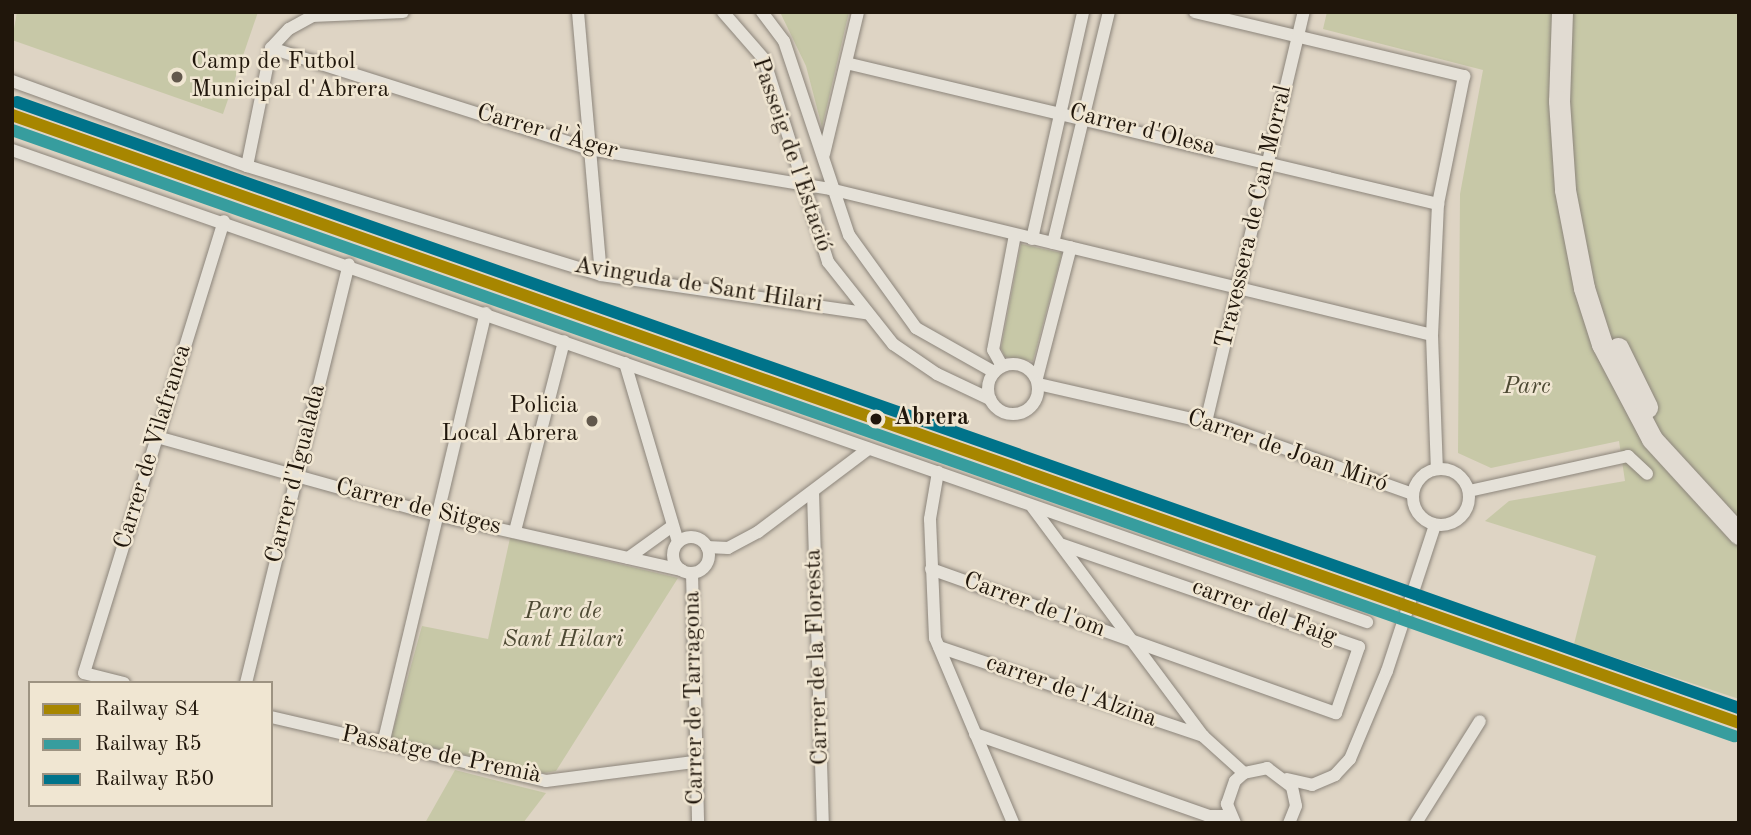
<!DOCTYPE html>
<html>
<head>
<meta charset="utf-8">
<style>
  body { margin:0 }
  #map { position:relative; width:1751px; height:835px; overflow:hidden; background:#ded4c4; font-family:"Old Standard TT",serif }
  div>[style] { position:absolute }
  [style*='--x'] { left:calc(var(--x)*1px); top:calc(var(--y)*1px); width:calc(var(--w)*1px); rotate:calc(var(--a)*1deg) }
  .green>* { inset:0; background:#c7c8a7 }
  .roads { filter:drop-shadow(0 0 2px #8c857b) drop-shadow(0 0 2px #8c857b) }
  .minor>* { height:12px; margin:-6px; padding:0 6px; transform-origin:6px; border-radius:6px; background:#e5e1d8 }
  .minor>.ring { margin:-6px; padding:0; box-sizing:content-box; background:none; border:12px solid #e5e1d8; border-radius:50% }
  .trunk>* { height:21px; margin:-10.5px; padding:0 10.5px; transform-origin:10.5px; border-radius:10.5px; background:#e1dbd2 }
  .rail-1>* { height:12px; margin:-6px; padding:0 6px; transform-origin:6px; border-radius:6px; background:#a78600 }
  .rail-2>* { height:12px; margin:-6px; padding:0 6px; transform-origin:6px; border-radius:6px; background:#379d9e }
  .rail-3>* { height:12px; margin:-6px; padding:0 6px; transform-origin:6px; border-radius:6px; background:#00738a }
  .dots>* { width:19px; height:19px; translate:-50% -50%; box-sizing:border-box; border:4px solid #f0e6d2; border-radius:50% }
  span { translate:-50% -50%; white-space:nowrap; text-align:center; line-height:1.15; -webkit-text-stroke:5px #f0e6d2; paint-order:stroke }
  .poi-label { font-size:24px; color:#20160b }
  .left { translate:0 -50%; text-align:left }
  .right { translate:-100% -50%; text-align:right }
  .street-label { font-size:24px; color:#20160b }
  .park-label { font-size:24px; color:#4d4933; font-style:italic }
  .stop-label { font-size:24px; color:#20160b; font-weight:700 }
  .frame { position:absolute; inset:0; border:14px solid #20160b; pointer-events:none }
  .legend { position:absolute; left:28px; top:681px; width:245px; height:126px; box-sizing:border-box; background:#f0e6d2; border:2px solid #9d9382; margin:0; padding:9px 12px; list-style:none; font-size:21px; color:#20160b }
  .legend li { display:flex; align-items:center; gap:14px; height:35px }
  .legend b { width:35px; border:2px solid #9d9382 }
</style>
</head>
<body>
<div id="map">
  <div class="green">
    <i style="clip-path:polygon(17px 12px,258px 12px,223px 114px,12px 40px)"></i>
    <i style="clip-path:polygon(780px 12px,849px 12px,822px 127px,806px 66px)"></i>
    <i style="clip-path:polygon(1327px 12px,1739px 12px,1739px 699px,1574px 644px,1596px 556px,1485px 521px,1509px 501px,1625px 481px,1619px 441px,1491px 468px,1458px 453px,1460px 194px,1483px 70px,1323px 29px)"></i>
    <i style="clip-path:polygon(1021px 244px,1062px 253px,1033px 361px,1005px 357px,1001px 348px)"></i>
    <i style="clip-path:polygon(510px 538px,678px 578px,556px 771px,544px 773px,391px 738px,422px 626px,488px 639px)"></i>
    <i style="clip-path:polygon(455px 770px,546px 793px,523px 823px,425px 823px)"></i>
  </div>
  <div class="roads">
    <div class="minor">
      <i style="--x:578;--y:12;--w:264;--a:85"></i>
      <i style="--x:723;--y:12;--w:62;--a:48.9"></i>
      <i style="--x:764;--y:59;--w:213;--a:72.5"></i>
      <i style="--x:828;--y:262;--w:105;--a:51.6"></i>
      <i style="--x:893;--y:344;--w:53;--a:34.3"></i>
      <i style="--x:937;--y:374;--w:59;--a:25.3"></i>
      <i style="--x:762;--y:12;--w:36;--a:53"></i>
      <i style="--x:784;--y:41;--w:205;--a:71.5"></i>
      <i style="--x:849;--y:235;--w:115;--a:54.2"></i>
      <i style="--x:916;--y:328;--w:90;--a:29.4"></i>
      <i style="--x:1195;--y:12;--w:277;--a:13.4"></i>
      <i style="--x:1464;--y:76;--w:131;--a:101.5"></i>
      <i style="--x:1438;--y:204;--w:131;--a:92.6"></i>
      <i style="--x:1432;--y:335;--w:134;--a:87.9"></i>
      <i style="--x:271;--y:48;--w:334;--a:17.6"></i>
      <i style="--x:589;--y:149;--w:244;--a:9.4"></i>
      <i style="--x:830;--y:189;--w:619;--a:13.63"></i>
      <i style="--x:846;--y:63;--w:609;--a:13.4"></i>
      <i style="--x:12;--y:81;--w:250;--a:19.9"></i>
      <i style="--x:247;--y:166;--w:370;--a:17.1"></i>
      <i style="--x:601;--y:275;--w:268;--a:8.2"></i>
      <i style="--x:12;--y:150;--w:1435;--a:19.21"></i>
      <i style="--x:824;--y:154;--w:146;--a:-76.5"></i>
      <i style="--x:247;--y:166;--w:120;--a:-78.5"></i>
      <i style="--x:271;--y:48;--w:26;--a:-47"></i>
      <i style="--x:289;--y:29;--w:26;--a:-29"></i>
      <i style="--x:312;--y:16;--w:91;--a:-2.5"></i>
      <i style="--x:1032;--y:239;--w:233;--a:-77.3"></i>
      <i style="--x:1053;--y:243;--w:238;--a:-76.4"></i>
      <i style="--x:625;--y:363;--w:187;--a:73.5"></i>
      <i class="ring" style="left:988px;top:364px;width:38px;height:38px"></i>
      <i style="--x:1002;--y:366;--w:18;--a:-119"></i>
      <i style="--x:993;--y:350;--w:117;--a:-79.2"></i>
      <i style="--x:1037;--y:378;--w:135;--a:-75.5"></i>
      <i style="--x:1038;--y:384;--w:186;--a:12.8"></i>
      <i style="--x:1219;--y:425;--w:206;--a:19.6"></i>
      <i style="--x:1206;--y:422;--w:422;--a:-76.6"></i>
      <i style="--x:157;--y:437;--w:291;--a:15.6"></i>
      <i style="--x:437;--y:515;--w:251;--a:12.7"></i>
      <i class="ring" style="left:1413px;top:469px;width:44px;height:44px"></i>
      <i style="--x:938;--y:472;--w:48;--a:99.7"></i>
      <i style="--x:930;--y:519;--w:119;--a:87.6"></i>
      <i style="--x:935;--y:638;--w:201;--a:67.1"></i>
      <i style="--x:1469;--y:491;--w:163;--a:-12.4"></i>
      <i style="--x:1628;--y:456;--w:26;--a:43"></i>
      <i style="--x:813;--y:492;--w:331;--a:88.3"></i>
      <i style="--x:1033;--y:508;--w:284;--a:53.3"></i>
      <i style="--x:1203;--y:736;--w:55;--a:42.1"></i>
      <i style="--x:515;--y:531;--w:196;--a:-75.5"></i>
      <i class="ring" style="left:673px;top:537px;width:24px;height:24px"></i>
      <i style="--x:707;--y:547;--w:21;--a:3"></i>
      <i style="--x:728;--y:548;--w:34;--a:-28"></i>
      <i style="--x:758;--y:532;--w:138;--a:-37"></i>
      <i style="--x:628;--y:558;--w:53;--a:-35.8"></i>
      <i style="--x:931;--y:569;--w:430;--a:19.6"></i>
      <i style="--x:1336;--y:713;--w:70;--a:-70.8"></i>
      <i style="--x:1359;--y:647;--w:314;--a:-161"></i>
      <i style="--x:692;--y:573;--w:250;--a:88.6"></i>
      <i style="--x:939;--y:647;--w:279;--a:18.6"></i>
      <i style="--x:124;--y:683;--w:41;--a:-166"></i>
      <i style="--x:84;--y:673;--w:473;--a:-72.8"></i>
      <i style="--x:246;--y:683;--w:431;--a:-76.2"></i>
      <i style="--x:271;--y:717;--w:282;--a:13.1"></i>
      <i style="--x:546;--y:781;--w:149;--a:-7.3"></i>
      <i style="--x:975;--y:734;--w:248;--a:19.3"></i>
      <i style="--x:1209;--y:816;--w:21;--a:0"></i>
      <i style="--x:383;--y:744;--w:443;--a:-76.6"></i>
      <i style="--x:1287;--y:779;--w:26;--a:13"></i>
      <i style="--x:1312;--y:785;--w:25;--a:-23"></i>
      <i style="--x:1335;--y:775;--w:22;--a:-47"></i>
      <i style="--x:1350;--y:759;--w:95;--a:-67.2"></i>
      <i style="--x:1387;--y:671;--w:154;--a:-71.8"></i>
      <i style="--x:1235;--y:823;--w:21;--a:-113"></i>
      <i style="--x:1227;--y:804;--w:24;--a:-71"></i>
      <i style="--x:1235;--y:781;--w:12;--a:-42"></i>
      <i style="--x:1244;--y:773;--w:24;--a:-12"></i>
      <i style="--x:1267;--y:768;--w:31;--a:37"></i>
      <i style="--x:1292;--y:787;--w:19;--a:78"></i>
      <i style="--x:1296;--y:806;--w:18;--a:112"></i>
      <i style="--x:1416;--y:823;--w:120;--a:-57.9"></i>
    </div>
    <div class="trunk">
      <i style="--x:1562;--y:12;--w:89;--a:91.9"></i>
      <i style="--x:1559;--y:101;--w:89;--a:86.1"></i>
      <i style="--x:1565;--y:190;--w:100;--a:79"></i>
      <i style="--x:1584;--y:288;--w:59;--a:72.2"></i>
      <i style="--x:1602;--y:344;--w:107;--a:62.2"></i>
      <i style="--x:1652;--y:439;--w:129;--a:47.5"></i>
      <i style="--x:1618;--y:348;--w:66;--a:63.8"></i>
    </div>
  </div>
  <div class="rail-1">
    <i style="--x:12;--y:115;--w:1831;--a:19.39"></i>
  </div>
  <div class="rail-2">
    <i style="--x:12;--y:130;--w:1826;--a:19.39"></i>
  </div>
  <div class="rail-3">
    <i style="--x:17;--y:102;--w:1826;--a:19.39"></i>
  </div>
  <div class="dots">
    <i style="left:177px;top:77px;background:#62584c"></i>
    <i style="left:876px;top:419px;background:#20160b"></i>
    <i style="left:592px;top:421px;background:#62584c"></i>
  </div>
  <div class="poi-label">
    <span class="left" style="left:191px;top:77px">Camp de Futbol<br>Municipal d'Abrera</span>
    <span class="right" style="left:578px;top:421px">Policia<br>Local Abrera</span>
  </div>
  <div class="street-label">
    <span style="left:1142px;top:131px;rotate:14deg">Carrer d'Olesa</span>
    <span style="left:547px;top:133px;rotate:16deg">Carrer d'Àger</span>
    <span style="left:791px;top:155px;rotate:71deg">Passeig de l'Estació</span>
    <span style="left:1255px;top:217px;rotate:-77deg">Travessera de Can Morral</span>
    <span style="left:698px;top:286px;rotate:9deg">Avinguda de Sant Hilari</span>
    <span style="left:154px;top:447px;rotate:-73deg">Carrer de Vilafranca</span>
    <span style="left:1287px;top:452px;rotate:19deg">Carrer de Joan Miró</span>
    <span style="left:297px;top:474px;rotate:-76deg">Carrer d'Igualada</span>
    <span style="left:418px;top:508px;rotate:14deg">Carrer de Sitges</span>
    <span style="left:1034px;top:606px;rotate:20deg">Carrer de l'om</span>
    <span style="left:1264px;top:613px;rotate:20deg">carrer del Faig</span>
    <span style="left:818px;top:657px;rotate:-92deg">Carrer de la Floresta</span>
    <span style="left:1071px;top:692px;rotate:19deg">carrer de l'Alzina</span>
    <span style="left:695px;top:698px;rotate:-91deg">Carrer de Tarragona</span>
    <span style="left:441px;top:756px;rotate:12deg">Passatge de Premià</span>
  </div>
  <div class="park-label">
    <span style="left:1527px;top:388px">Parc</span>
    <span style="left:563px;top:627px">Parc de<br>Sant Hilari</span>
  </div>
  <div class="stop-label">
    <span class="left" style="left:894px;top:419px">Abrera</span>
  </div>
  <div class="frame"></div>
  <ul class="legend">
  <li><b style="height:9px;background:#a78600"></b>Railway S4</li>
  <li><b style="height:9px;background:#379d9e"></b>Railway R5</li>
  <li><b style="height:9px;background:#00738a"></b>Railway R50</li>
  </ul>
</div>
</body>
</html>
